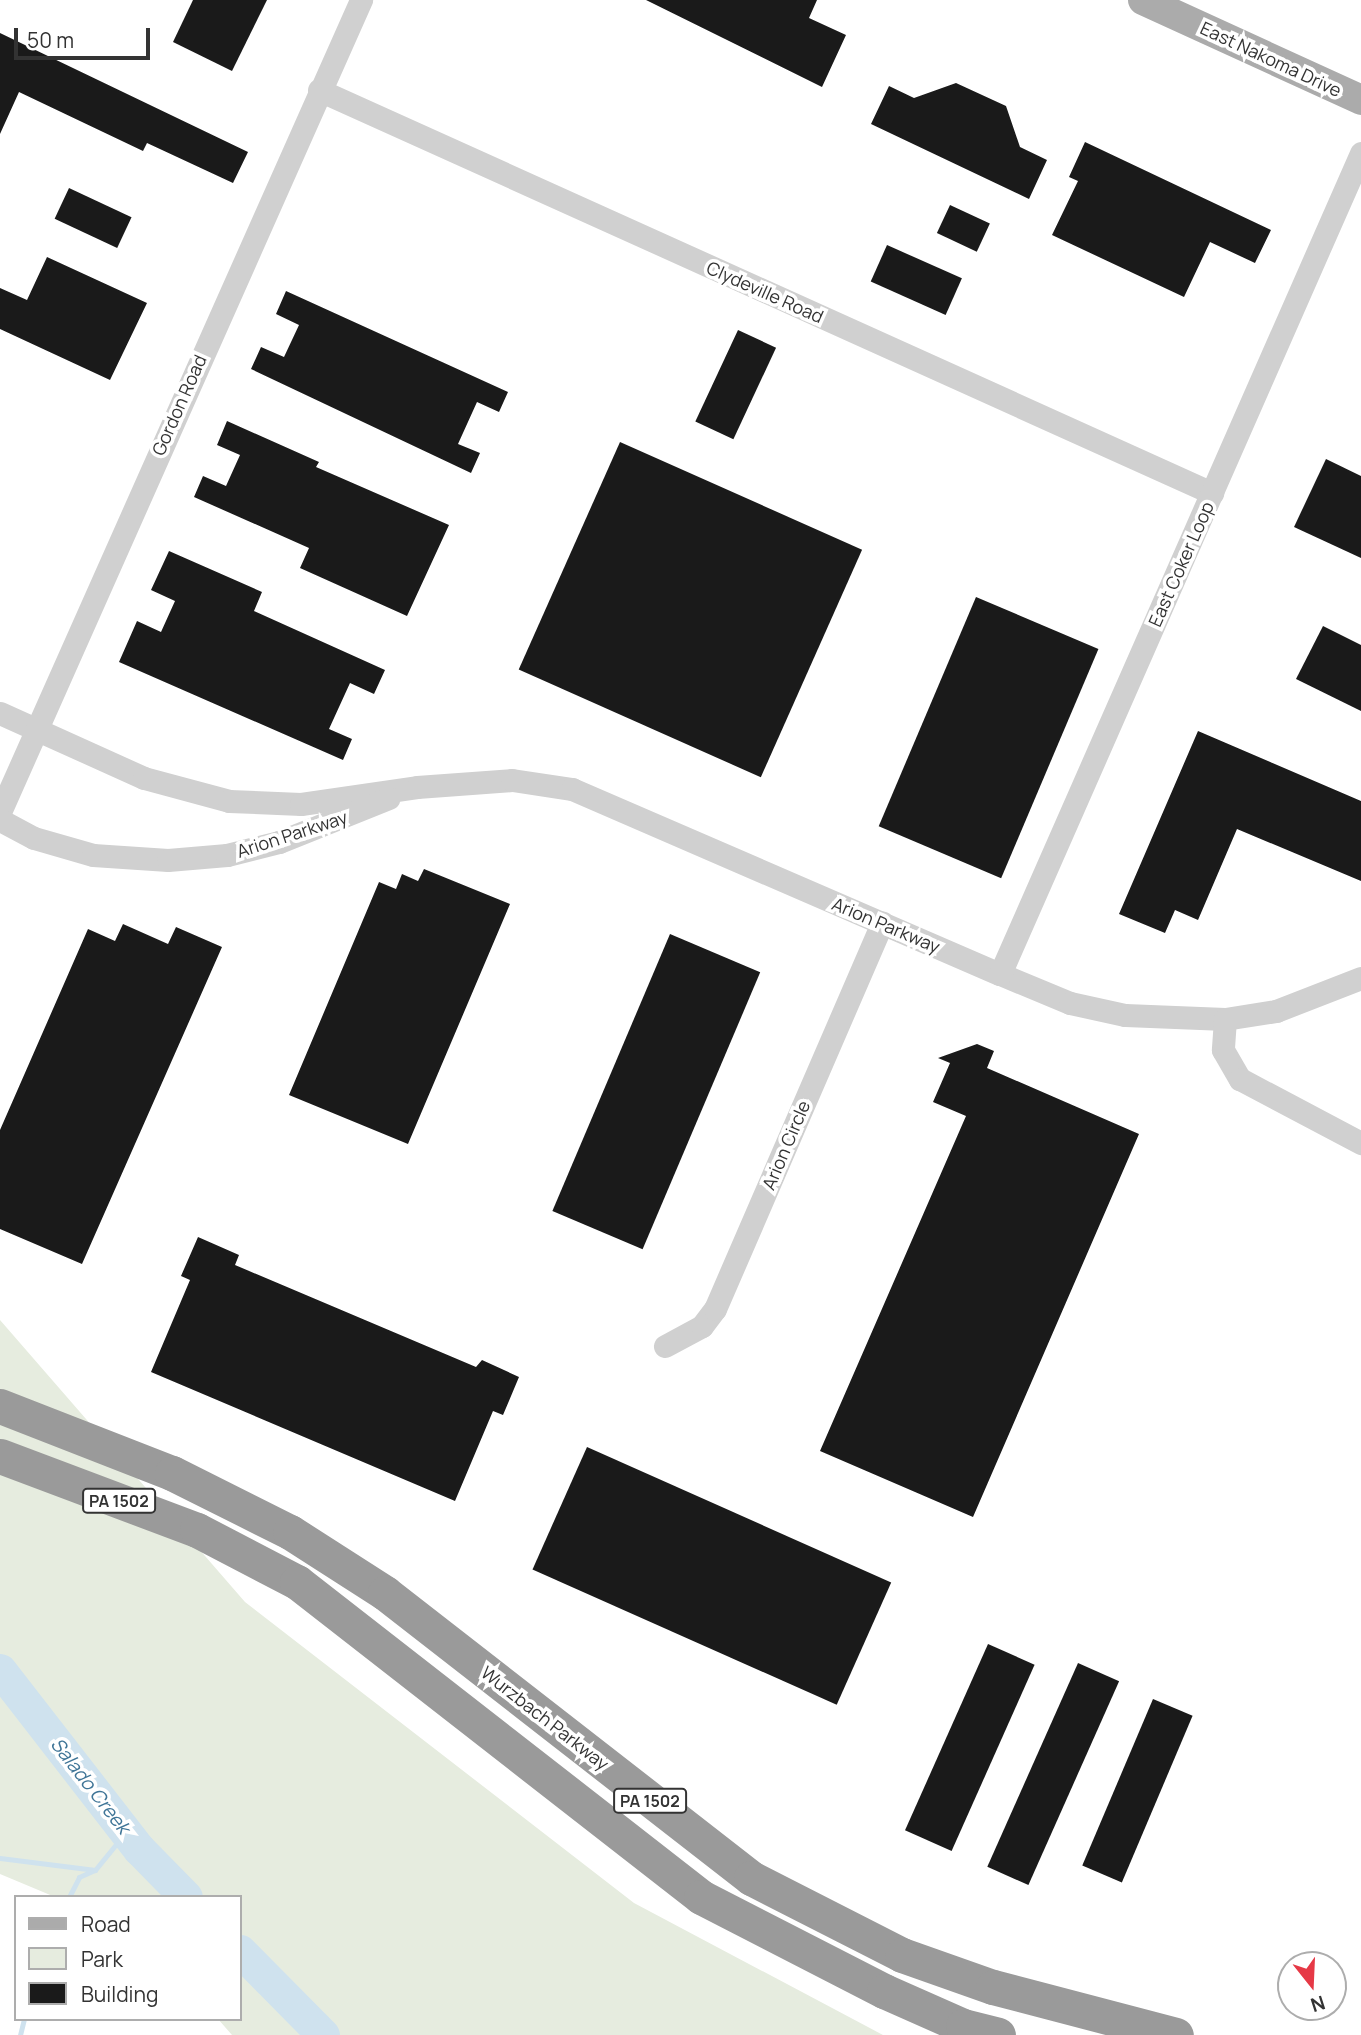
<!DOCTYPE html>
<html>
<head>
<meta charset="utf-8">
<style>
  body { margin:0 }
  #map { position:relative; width:1361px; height:2035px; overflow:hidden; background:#fff; font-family:Manrope,sans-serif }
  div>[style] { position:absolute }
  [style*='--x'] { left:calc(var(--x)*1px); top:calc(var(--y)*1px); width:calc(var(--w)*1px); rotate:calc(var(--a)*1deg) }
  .green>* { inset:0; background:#e6ecdf }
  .stream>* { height:5px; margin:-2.5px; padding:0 2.5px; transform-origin:2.5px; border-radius:2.5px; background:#cfe2ee }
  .river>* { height:33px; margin:-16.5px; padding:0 16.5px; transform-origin:16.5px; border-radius:16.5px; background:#cfe2ee }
  .building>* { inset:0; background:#1a1a1a; transform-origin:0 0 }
  .minor>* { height:23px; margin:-11.5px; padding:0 11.5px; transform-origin:11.5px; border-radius:11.5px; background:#d0d0d0 }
  .major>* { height:30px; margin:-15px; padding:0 15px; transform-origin:15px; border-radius:15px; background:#ababab }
  .highway>* { height:35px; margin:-17.5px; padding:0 17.5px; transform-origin:17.5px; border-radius:17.5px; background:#9a9a9a }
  span { translate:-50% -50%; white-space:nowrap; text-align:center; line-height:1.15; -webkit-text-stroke:7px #fff; paint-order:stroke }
  .shield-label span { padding:2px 5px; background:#fff; border:2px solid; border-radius:5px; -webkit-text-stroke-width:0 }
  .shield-label { font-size:16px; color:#333; font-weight:700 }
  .street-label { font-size:18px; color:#333 }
  .water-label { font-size:19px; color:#3f7597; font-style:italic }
  .legend { position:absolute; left:14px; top:1895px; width:228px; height:126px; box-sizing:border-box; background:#fff; border:2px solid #adadad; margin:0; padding:9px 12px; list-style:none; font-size:21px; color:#333 }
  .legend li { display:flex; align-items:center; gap:14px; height:35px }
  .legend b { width:35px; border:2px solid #adadad }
  .north { position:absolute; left:1277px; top:1951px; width:70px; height:70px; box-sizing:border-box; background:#fff; border:2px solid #adadad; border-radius:50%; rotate:162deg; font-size:19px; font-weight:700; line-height:28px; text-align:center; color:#333 }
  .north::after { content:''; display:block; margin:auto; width:24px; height:32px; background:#e63946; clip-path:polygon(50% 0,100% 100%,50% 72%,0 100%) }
  .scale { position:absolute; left:14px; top:28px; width:136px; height:32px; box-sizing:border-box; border:4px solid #333; border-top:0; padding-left:9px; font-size:21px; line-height:24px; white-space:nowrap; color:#333; -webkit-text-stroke:5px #fff; paint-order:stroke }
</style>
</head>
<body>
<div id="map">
  <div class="green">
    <i style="clip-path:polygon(0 1320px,245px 1602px,634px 1903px,883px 2035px,232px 2035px,218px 2019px,240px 2019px,240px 1897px,55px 1897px,0 1874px)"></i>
  </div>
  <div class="stream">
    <i style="--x:0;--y:1858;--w:96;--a:7.2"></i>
    <i style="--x:69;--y:1897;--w:22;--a:-63"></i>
    <i style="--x:79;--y:1877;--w:17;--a:-24"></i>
    <i style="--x:95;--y:1870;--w:49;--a:-50.8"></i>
    <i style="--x:20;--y:2035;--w:16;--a:-76"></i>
  </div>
  <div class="river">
    <i style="--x:0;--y:1670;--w:227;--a:52.2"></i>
    <i style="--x:139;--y:1849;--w:67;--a:45.6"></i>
    <i style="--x:240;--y:1951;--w:118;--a:45.3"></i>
  </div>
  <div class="building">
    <i style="clip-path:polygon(193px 0,267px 0,232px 71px,173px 42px)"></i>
    <i style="clip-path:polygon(646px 0,817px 0,809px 18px,846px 35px,822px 87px)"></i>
    <i style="clip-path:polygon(0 33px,248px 152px,233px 183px,147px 143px,143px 151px,19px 92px,0 134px)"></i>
    <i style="clip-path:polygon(956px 83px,1006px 106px,1020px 147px,1047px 160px,1029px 199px,871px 124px,889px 86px,914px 98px)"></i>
    <i style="clip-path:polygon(1085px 142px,1271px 230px,1255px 263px,1210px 242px,1184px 297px,1052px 235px,1078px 181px,1069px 177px)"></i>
    <i style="left:69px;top:188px;width:69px;height:34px;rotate:25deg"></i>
    <i style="left:950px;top:205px;width:44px;height:31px;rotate:25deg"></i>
    <i style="left:887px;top:245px;width:82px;height:40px;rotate:24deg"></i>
    <i style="clip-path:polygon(47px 257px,147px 303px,110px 380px,0 329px,0 288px,27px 300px)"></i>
    <i style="clip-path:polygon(286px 291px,508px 392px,499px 412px,477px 402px,458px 444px,480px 453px,471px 473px,251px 369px,261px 347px,284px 357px,299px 325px,276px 314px)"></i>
    <i style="left:738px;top:330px;width:42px;height:101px;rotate:25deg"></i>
    <i style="clip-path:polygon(227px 421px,319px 462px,316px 467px,449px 525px,407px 616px,300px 568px,309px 548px,194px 497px,203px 476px,226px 486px,240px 455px,217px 445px)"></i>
    <i style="left:620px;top:442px;width:265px;height:249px;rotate:24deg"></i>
    <i style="clip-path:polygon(1326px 459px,1361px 476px,1361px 558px,1294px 527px)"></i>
    <i style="clip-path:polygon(169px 551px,262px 592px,254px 611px,385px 670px,374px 694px,350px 683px,329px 729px,352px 739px,343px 760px,119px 662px,137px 621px,161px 632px,175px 601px,151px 590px)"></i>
    <i style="left:976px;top:597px;width:133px;height:249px;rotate:23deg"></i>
    <i style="clip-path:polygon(1323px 626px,1361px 645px,1361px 711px,1296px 679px)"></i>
    <i style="clip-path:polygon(1198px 731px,1361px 801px,1361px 881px,1237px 829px,1198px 920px,1175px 910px,1165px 933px,1119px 914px)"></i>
    <i style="clip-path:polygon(424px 869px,510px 904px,408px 1144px,289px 1095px,379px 882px,396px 889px,402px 874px,418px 881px)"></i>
    <i style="clip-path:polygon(123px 924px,168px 944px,176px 927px,222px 947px,82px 1264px,0 1229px,0 1130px,88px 929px,115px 941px)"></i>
    <i style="left:670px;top:934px;width:98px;height:301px;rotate:23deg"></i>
    <i style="clip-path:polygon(977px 1044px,994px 1051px,987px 1068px,1139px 1134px,973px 1517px,820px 1451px,966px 1116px,933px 1102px,950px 1063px,938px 1058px)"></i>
    <i style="clip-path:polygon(198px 1237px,239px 1255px,235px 1265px,476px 1367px,482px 1360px,519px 1377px,503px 1415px,493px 1411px,455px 1501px,151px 1372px,190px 1280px,181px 1276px)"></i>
    <i style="left:587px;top:1447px;width:333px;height:134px;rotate:24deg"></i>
    <i style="left:988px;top:1644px;width:51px;height:204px;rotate:24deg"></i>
    <i style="left:1078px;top:1663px;width:45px;height:223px;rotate:24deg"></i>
    <i style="left:1153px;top:1699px;width:43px;height:181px;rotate:23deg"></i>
  </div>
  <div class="minor">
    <i style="--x:319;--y:90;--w:980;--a:24.29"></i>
    <i style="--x:0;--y:713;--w:158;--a:24.3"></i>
    <i style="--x:144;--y:778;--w:88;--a:15.1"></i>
    <i style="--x:229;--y:801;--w:72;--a:2.4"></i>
    <i style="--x:301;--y:804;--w:117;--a:-8.3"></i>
    <i style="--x:417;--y:787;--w:95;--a:-4.2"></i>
    <i style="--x:512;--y:780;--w:61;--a:8.5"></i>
    <i style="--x:572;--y:789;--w:466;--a:23.4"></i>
    <i style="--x:1000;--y:974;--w:76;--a:22.5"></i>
    <i style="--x:1070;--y:1003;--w:56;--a:12.3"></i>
    <i style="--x:1125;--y:1015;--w:100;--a:2.3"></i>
    <i style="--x:1225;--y:1019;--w:52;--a:-8.9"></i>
    <i style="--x:1276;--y:1011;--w:91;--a:-21.2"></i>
    <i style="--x:0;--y:812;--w:889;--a:-66.03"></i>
    <i style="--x:0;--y:820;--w:38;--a:28"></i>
    <i style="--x:34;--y:838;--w:61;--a:16.1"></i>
    <i style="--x:93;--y:855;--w:75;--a:3.8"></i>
    <i style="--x:168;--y:860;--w:59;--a:-4.8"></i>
    <i style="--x:227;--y:855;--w:54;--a:-14"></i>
    <i style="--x:279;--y:842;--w:118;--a:-21.8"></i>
    <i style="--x:1000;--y:974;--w:897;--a:-66.26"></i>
    <i style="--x:1225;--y:1019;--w:31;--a:94"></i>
    <i style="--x:1223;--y:1050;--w:34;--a:60"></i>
    <i style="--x:1240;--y:1079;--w:137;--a:27.9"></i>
    <i style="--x:665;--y:1346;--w:42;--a:-28.4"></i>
    <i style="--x:702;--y:1326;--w:21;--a:-53"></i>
    <i style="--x:715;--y:1309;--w:421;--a:-66.6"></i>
  </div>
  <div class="major">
    <i style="--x:1143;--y:0;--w:240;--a:24.6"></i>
  </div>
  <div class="highway">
    <i style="--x:0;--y:1406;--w:185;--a:21.3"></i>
    <i style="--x:172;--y:1473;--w:132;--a:26.6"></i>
    <i style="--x:290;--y:1532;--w:113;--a:32.7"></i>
    <i style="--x:385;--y:1593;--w:464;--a:37.9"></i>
    <i style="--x:751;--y:1878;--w:169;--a:27"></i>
    <i style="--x:902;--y:1955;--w:96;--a:19.4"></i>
    <i style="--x:993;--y:1987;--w:189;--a:14.7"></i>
    <i style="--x:0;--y:1456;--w:210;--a:20.6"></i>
    <i style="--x:197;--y:1530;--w:113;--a:27.5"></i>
    <i style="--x:297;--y:1582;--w:512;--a:37.94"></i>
    <i style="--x:701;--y:1897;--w:206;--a:27.2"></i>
    <i style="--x:884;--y:1991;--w:86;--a:23.9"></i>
    <i style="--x:963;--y:2026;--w:36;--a:14"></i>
  </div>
  <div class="shield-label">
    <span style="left:119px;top:1501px">PA 1502</span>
    <span style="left:650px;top:1801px">PA 1502</span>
  </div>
  <div class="street-label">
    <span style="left:1271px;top:59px;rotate:25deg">East Nakoma Drive</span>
    <span style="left:765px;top:292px;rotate:24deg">Clydeville Road</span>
    <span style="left:179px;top:405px;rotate:-66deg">Gordon Road</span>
    <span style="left:1181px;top:564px;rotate:-66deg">East Coker Loop</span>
    <span style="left:292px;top:834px;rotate:-18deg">Arion Parkway</span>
    <span style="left:886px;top:925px;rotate:23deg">Arion Parkway</span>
    <span style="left:786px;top:1145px;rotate:-67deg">Arion Circle</span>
    <span style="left:545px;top:1718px;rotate:38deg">Wurzbach Parkway</span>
  </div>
  <div class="water-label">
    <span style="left:90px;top:1786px;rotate:52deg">Salado Creek</span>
  </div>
  <ul class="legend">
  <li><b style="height:9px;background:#ababab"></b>Road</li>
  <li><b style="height:19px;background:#e6ecdf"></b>Park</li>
  <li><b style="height:19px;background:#1a1a1a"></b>Building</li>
  </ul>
  <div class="north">N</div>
  <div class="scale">50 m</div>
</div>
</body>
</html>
